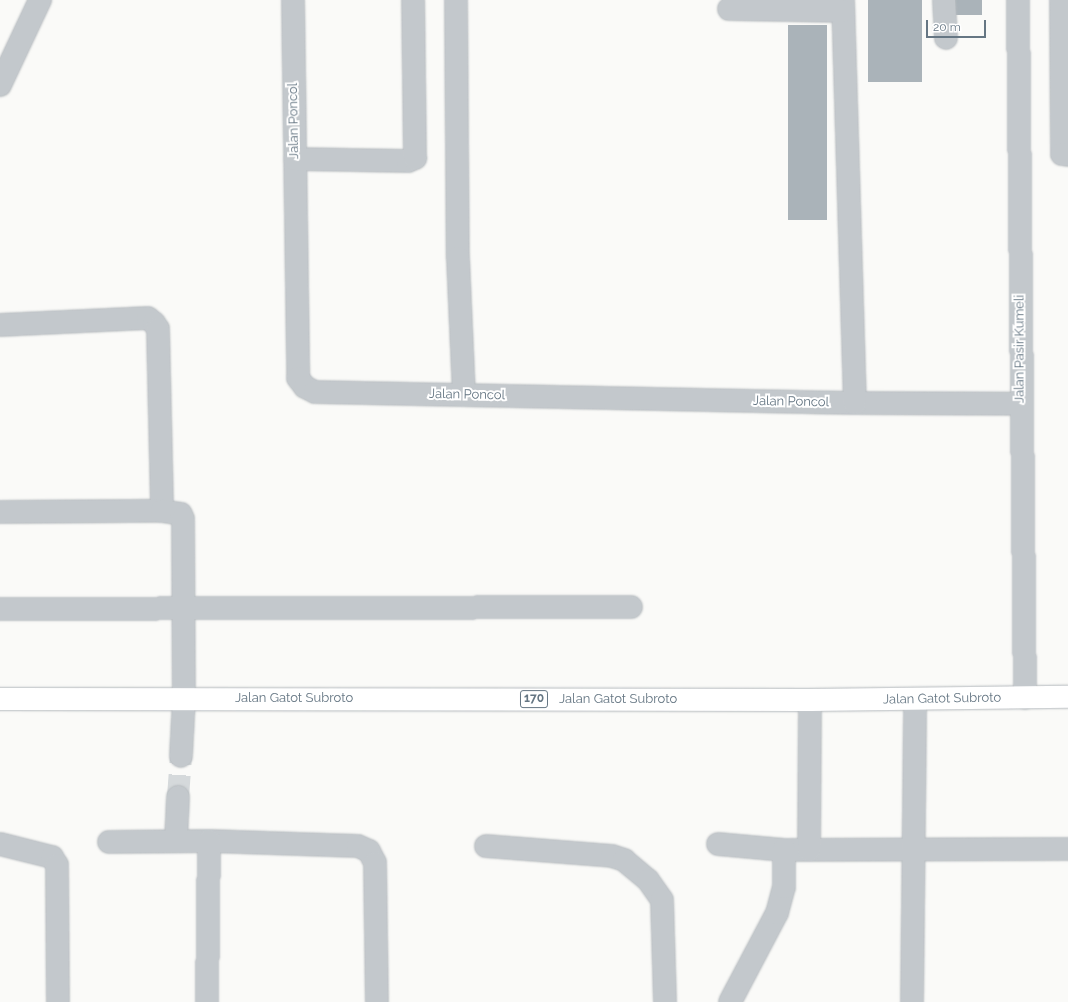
<!DOCTYPE html>
<html>
<head>
<meta charset="utf-8">
<style>
  body { margin:0 }
  #map { position:relative; width:1068px; height:1002px; overflow:hidden; background:#fafaf8; font-family:Raleway,sans-serif }
  div>[style] { position:absolute }
  [style*='--x'] { left:calc(var(--x)*1px); top:calc(var(--y)*1px); width:calc(var(--w)*1px); rotate:calc(var(--a)*1deg) }
  .building>* { inset:0; background:#aab3b9; transform-origin:0 0 }
  .minor-tunnel>* { height:22px; margin-top:-11px; transform-origin:0; background:repeating-linear-gradient(90deg,#d5d9db 0 22px,transparent 0 33px) }
  .roads { filter:drop-shadow(0 0 1px #b5babe) drop-shadow(0 0 1px #b5babe) }
  .minor>* { height:22px; margin:-11px; padding:0 11px; transform-origin:11px; border-radius:11px; background:#c3c8cc }
  .major>* { height:22px; margin:-11px; padding:0 11px; transform-origin:11px; border-radius:11px; background:#fff }
  span { translate:-50% -50%; white-space:nowrap; text-align:center; line-height:1.15; -webkit-text-stroke:4px #fff; paint-order:stroke }
  .shield-label span { padding:1px 3px; background:#fff; border:1px solid; border-radius:3px; -webkit-text-stroke-width:0 }
  .shield-label { font-size:12px; color:#657683; font-weight:700 }
  .street-label { font-size:13px; color:#657683 }
  .scale { position:absolute; left:926px; top:20px; width:60px; height:18px; box-sizing:border-box; border:2px solid #657683; border-top:0; padding-left:5px; font-size:12px; line-height:14px; white-space:nowrap; color:#657683; -webkit-text-stroke:3px #fff; paint-order:stroke }
</style>
</head>
<body>
<div id="map">
  <div class="building">
    <i style="left:868px;top:0;width:54px;height:82px"></i>
    <i style="left:948px;top:0;width:34px;height:15px"></i>
    <i style="left:788px;top:25px;width:39px;height:195px"></i>
  </div>
  <div class="minor-tunnel">
    <i style="--x:178;--y:797;--w:41;--a:-85.8"></i>
  </div>
  <div class="roads">
    <div class="minor">
      <i style="--x:293;--y:0;--w:378;--a:89.2"></i>
      <i style="--x:298;--y:378;--w:11;--a:52"></i>
      <i style="--x:305;--y:387;--w:11;--a:27"></i>
      <i style="--x:315;--y:392;--w:540;--a:1.17"></i>
      <i style="--x:855;--y:403;--w:166;--a:0.3"></i>
      <i style="--x:456;--y:0;--w:258;--a:89.6"></i>
      <i style="--x:458;--y:258;--w:137;--a:87.5"></i>
      <i style="--x:843;--y:0;--w:403;--a:88.3"></i>
      <i style="--x:944;--y:0;--w:38;--a:87"></i>
      <i style="--x:1018;--y:0;--w:698;--a:89.43"></i>
      <i style="--x:1061;--y:0;--w:154;--a:89.6"></i>
      <i style="--x:1062;--y:154;--w:6;--a:9"></i>
      <i style="--x:729;--y:9;--w:114;--a:1"></i>
      <i style="--x:0;--y:85;--w:94;--a:-64.8"></i>
      <i style="--x:295;--y:159;--w:113;--a:1"></i>
      <i style="--x:408;--y:161;--w:8;--a:-23"></i>
      <i style="--x:415;--y:158;--w:158;--a:-90.7"></i>
      <i style="--x:0;--y:325;--w:148;--a:-2.7"></i>
      <i style="--x:148;--y:318;--w:8;--a:40"></i>
      <i style="--x:154;--y:323;--w:7;--a:56"></i>
      <i style="--x:158;--y:329;--w:182;--a:88.7"></i>
      <i style="--x:0;--y:512;--w:162;--a:-0.4"></i>
      <i style="--x:162;--y:511;--w:19;--a:9"></i>
      <i style="--x:181;--y:514;--w:5;--a:68"></i>
      <i style="--x:183;--y:519;--w:179;--a:89.7"></i>
      <i style="--x:184;--y:698;--w:58;--a:93"></i>
      <i style="--x:0;--y:609;--w:631;--a:-0.18"></i>
      <i style="--x:176;--y:840;--w:43;--a:-87.3"></i>
      <i style="--x:109;--y:842;--w:100;--a:-0.6"></i>
      <i style="--x:209;--y:841;--w:149;--a:1.9"></i>
      <i style="--x:358;--y:846;--w:12;--a:24"></i>
      <i style="--x:369;--y:851;--w:13;--a:63"></i>
      <i style="--x:375;--y:863;--w:139;--a:89.2"></i>
      <i style="--x:0;--y:844;--w:54;--a:14"></i>
      <i style="--x:52;--y:857;--w:9;--a:58"></i>
      <i style="--x:57;--y:865;--w:137;--a:89.6"></i>
      <i style="--x:718;--y:844;--w:66;--a:5.2"></i>
      <i style="--x:784;--y:850;--w:284;--a:-0.2"></i>
      <i style="--x:486;--y:846;--w:126;--a:4.5"></i>
      <i style="--x:612;--y:856;--w:13;--a:18"></i>
      <i style="--x:624;--y:860;--w:31;--a:40"></i>
      <i style="--x:648;--y:880;--w:24;--a:55"></i>
      <i style="--x:662;--y:900;--w:102;--a:88.3"></i>
      <i style="--x:809;--y:850;--w:150;--a:-89.6"></i>
      <i style="--x:207;--y:1002;--w:161;--a:-89.3"></i>
      <i style="--x:730;--y:1002;--w:101;--a:-62.2"></i>
      <i style="--x:777;--y:913;--w:27;--a:-75"></i>
      <i style="--x:784;--y:887;--w:37;--a:-90"></i>
      <i style="--x:912;--y:1002;--w:303;--a:-89.4"></i>
    </div>
    <div class="major">
      <i style="--x:0;--y:699;--w:810;--a:0.07"></i>
      <i style="--x:810;--y:700;--w:258;--a:-0.7"></i>
    </div>
  </div>
  <div class="shield-label">
    <span style="left:534px;top:699px">170</span>
  </div>
  <div class="street-label">
    <span style="left:294px;top:121px;rotate:-91deg">Jalan Poncol</span>
    <span style="left:1020px;top:349px;rotate:-90deg">Jalan Pasir Kumeli</span>
    <span style="left:467px;top:395px;rotate:1deg">Jalan Poncol</span>
    <span style="left:791px;top:402px;rotate:1deg">Jalan Poncol</span>
    <span style="left:294px;top:698px">Jalan Gatot Subroto</span>
    <span style="left:618px;top:699px">Jalan Gatot Subroto</span>
    <span style="left:942px;top:699px;rotate:-1deg">Jalan Gatot Subroto</span>
  </div>
  <div class="scale">20 m</div>
</div>
</body>
</html>
